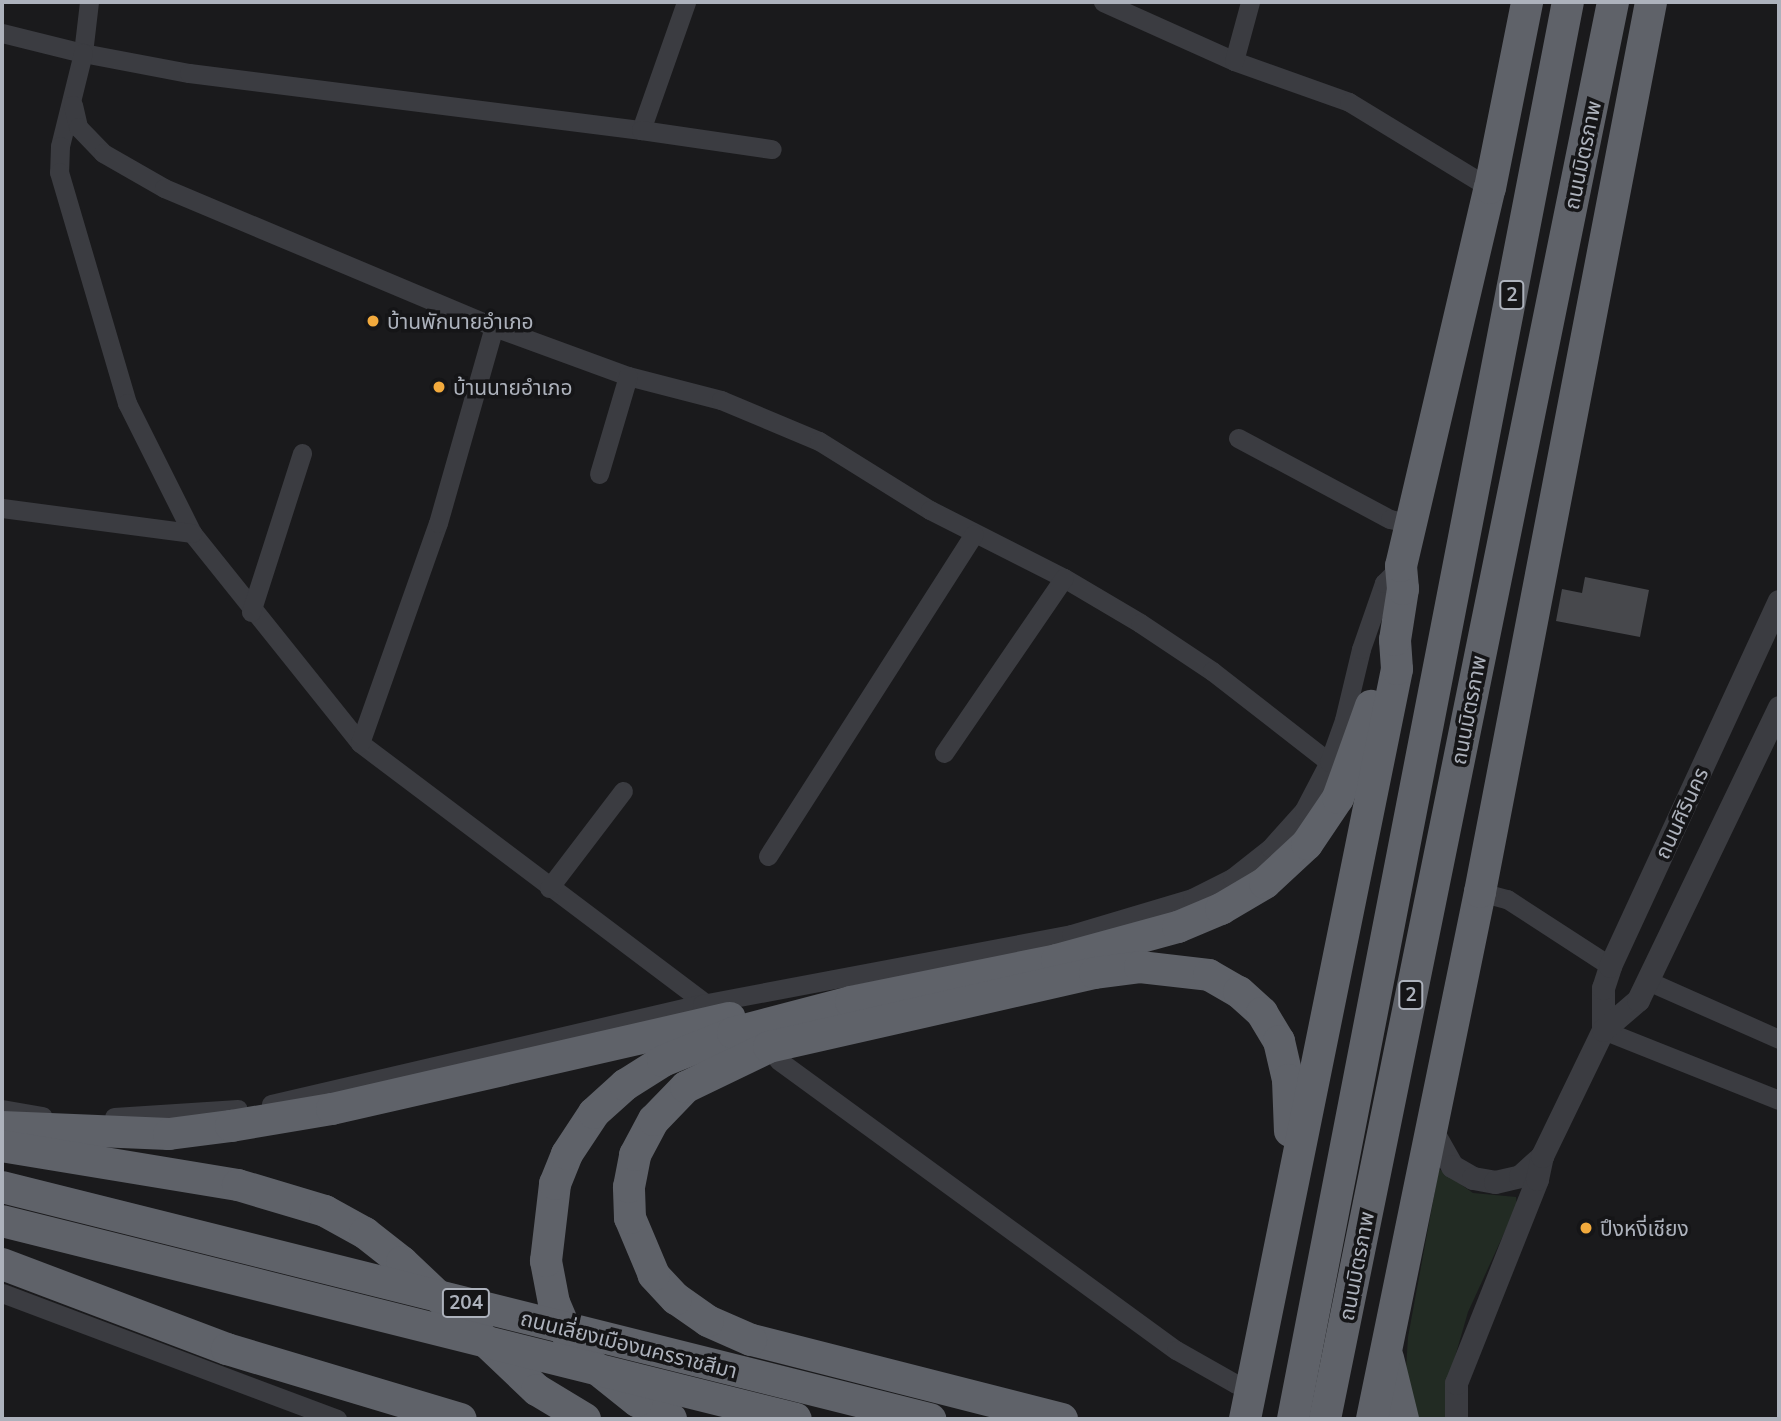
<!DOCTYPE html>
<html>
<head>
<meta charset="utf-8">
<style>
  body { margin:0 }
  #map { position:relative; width:1781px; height:1421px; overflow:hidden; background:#1a1a1c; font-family:Mulish,"Noto Sans Thai",sans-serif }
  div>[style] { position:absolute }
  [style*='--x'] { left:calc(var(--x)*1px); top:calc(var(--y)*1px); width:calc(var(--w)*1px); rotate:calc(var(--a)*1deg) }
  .green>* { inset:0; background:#222b23 }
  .building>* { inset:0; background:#47484c }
  .minor>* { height:19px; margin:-9.5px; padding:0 9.5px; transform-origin:9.5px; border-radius:9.5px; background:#3b3c41 }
  .tertiary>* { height:23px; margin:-11.5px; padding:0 11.5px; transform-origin:11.5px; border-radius:11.5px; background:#3b3c41 }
  .trunk>* { height:32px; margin:-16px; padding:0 16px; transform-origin:16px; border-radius:16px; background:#5f6269 }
  .trunk-bridge>* { height:32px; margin:-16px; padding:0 16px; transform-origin:16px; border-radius:16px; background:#5f6269 }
  .dots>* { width:19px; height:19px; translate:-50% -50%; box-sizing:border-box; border:4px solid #151517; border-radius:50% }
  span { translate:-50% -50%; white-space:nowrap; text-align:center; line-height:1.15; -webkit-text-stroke:7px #151517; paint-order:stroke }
  .shield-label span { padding:2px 5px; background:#151517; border:2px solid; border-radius:5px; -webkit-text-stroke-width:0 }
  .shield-label { font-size:19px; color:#adb2bc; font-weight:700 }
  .street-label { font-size:21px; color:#adb2bc }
  .poi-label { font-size:21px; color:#adb2bc }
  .left { translate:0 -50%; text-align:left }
  .frame { position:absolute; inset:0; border:4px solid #adb2bc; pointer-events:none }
</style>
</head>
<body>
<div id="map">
  <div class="green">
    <i style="clip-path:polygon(1439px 1169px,1473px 1193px,1516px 1197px,1517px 1205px,1468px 1312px,1448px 1381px,1449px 1419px,1414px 1419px,1405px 1385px,1408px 1337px)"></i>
  </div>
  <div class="building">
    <i style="clip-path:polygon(1585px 577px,1649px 590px,1640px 637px,1556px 621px,1562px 589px,1582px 593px)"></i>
  </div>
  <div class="minor">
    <i style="--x:89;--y:2;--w:51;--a:96.7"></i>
    <i style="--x:83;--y:53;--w:108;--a:10.7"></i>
    <i style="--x:189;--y:73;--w:456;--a:7.2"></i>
    <i style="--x:641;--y:130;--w:136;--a:-70.6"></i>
    <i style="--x:1103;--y:2;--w:144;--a:24.2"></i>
    <i style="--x:1234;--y:61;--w:122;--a:19.6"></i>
    <i style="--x:1349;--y:102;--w:165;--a:31.4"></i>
    <i style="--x:2;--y:33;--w:83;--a:13.9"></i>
    <i style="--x:83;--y:53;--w:96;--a:103.9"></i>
    <i style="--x:60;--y:146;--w:26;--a:92"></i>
    <i style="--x:59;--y:172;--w:241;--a:73.6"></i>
    <i style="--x:127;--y:403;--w:145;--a:63.4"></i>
    <i style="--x:192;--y:533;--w:269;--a:51.3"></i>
    <i style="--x:360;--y:743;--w:438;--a:37"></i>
    <i style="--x:1234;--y:61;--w:61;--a:-74.8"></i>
    <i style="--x:73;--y:105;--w:23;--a:77"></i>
    <i style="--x:78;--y:127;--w:36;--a:46"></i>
    <i style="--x:103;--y:153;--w:70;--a:29.8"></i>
    <i style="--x:164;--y:188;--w:358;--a:22.8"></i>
    <i style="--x:494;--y:327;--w:143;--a:20.1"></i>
    <i style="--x:628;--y:376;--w:96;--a:14.5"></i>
    <i style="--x:721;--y:400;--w:106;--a:22.7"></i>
    <i style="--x:819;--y:441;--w:131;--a:31.9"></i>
    <i style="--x:930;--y:510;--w:150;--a:26.9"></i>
    <i style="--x:1064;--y:578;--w:88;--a:30.6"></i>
    <i style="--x:1140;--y:623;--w:87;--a:33.7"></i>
    <i style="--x:1212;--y:671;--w:148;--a:37.9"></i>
    <i style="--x:641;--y:130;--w:132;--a:8.3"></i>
    <i style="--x:1238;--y:438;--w:172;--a:28.1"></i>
    <i style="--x:1390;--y:519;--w:22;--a:13"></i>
    <i style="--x:599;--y:474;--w:102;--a:-73.5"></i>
    <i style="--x:2;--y:508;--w:192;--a:7.5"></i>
    <i style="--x:251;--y:612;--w:167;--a:-72.2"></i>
    <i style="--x:360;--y:743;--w:233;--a:-70.5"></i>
    <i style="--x:438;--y:523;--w:204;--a:-74.1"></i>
    <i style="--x:944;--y:753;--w:212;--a:-55.6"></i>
    <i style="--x:768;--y:856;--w:382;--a:-57.4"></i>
    <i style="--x:549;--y:888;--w:122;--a:-52.7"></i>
    <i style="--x:1480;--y:892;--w:28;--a:15"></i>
    <i style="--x:1507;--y:899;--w:123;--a:33"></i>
    <i style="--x:1648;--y:981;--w:143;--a:23.9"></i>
    <i style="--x:1603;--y:1030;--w:189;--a:21.7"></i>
    <i style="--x:778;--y:1060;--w:492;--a:36.1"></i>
    <i style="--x:1176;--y:1350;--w:69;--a:29.5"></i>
    <i style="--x:1236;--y:1384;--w:15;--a:11"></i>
    <i style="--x:271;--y:1104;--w:442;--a:-13.1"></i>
    <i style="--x:702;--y:1004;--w:376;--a:-10.7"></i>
    <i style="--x:1071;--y:934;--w:126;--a:-16.6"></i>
    <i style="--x:1192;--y:898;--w:45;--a:-26.6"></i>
    <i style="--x:1232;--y:878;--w:48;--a:-38.3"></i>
    <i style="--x:1270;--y:848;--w:51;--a:-48.2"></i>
    <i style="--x:1304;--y:810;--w:54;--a:-62.5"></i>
    <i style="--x:1329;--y:762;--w:45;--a:-70.3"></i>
    <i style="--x:1344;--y:720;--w:73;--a:-76.5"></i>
    <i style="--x:1361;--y:649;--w:70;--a:-70.8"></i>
    <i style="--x:1384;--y:583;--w:24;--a:-45"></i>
    <i style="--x:2;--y:1109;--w:41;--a:9.9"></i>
    <i style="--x:114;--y:1117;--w:124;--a:-3.7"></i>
    <i style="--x:2;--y:1293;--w:358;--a:20.6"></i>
  </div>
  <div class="tertiary">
    <i style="--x:1603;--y:1030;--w:42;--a:-90"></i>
    <i style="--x:1603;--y:988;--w:23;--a:-72"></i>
    <i style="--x:1610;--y:966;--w:402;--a:-65.2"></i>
    <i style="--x:1431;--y:1129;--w:43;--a:60.4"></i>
    <i style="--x:1452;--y:1166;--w:24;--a:30"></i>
    <i style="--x:1473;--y:1178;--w:22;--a:10"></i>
    <i style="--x:1495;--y:1182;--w:26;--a:-13"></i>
    <i style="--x:1520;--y:1176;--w:30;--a:-42"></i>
    <i style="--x:1456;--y:1419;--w:36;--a:-90"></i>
    <i style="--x:1456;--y:1383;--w:219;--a:-68.3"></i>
    <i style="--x:1537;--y:1179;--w:24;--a:-78"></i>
    <i style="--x:1542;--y:1156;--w:140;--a:-64.2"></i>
    <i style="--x:1603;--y:1030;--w:46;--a:-40.6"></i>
    <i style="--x:1638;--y:1000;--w:325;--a:-64.3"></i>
  </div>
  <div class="trunk">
    <i style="--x:2;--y:1127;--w:167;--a:2.4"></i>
    <i style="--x:169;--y:1134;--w:63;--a:-7.4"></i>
    <i style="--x:231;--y:1126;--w:102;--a:-9.6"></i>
    <i style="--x:332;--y:1109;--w:408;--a:-12.9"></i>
    <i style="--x:2;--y:1146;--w:239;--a:9.4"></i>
    <i style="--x:238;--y:1185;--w:91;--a:16.6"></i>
    <i style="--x:325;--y:1211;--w:46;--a:28.8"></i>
    <i style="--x:365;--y:1233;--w:47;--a:38.1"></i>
    <i style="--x:402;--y:1262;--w:186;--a:43.5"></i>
    <i style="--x:537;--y:1390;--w:56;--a:31.1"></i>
    <i style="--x:2;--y:1264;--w:241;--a:20.7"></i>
    <i style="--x:227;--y:1349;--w:244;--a:16.7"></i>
    <i style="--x:1388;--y:1358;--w:63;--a:76.2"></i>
    <i style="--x:671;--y:1419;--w:38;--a:-152"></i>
    <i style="--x:637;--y:1401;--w:58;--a:-141.3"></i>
    <i style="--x:592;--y:1365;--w:35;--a:-130"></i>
    <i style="--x:569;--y:1338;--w:38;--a:-113"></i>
    <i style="--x:554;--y:1303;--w:43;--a:-100.8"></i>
    <i style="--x:546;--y:1261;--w:78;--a:-83.3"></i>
    <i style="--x:555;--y:1184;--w:32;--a:-68"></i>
    <i style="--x:567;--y:1154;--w:49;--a:-56.6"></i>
    <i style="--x:594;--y:1113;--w:42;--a:-42.1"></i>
    <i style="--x:625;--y:1085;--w:45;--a:-32.3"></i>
    <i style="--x:663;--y:1061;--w:75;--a:-21.8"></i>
    <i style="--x:733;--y:1033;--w:122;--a:-14.7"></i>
    <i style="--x:851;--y:1002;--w:210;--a:-11.5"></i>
    <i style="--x:1057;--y:960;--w:125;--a:-15.3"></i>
    <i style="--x:1178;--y:927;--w:47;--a:-22.7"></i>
    <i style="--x:1221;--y:909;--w:51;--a:-30.6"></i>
    <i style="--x:1265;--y:883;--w:57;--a:-42.9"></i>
    <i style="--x:1307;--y:844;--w:55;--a:-56"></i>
    <i style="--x:1338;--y:798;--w:98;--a:-70.3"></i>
    <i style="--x:1062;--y:1419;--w:321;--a:-165.7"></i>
    <i style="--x:751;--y:1340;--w:47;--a:-156.2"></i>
    <i style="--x:708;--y:1321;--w:39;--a:-145"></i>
    <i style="--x:676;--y:1299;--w:33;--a:-133"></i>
    <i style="--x:654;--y:1275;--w:62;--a:-112.8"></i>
    <i style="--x:630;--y:1218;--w:31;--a:-92"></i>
    <i style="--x:629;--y:1187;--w:33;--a:-79"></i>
    <i style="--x:635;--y:1155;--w:40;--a:-62"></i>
    <i style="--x:654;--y:1120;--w:46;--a:-45.9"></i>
    <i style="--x:686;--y:1087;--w:92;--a:-25.7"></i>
    <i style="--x:769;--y:1047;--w:334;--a:-12.8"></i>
    <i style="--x:1095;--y:973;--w:45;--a:-7.6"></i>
    <i style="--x:1140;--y:967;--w:69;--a:6.6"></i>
    <i style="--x:1209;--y:975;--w:34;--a:30"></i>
    <i style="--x:1239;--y:992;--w:31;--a:42"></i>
    <i style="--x:1262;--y:1013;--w:33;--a:59"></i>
    <i style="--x:1279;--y:1041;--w:40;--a:77"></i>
    <i style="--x:1288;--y:1080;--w:51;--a:87.8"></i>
    <i style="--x:1245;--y:1419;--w:765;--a:-78.54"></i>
    <i style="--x:1397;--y:669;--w:29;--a:-94"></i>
    <i style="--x:1395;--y:640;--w:52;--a:-81.1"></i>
    <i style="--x:1403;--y:589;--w:23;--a:-95"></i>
    <i style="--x:1401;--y:566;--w:388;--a:-76.8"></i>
    <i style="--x:1490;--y:188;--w:190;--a:-78.7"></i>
    <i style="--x:1293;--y:1419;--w:1443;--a:-79.02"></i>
    <i style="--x:1325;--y:1419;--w:1446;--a:-78.51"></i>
    <i style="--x:1372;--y:1419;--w:538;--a:-78.42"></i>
    <i style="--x:1480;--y:892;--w:906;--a:-79.12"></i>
  </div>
  <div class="trunk-bridge">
    <i style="--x:2;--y:1187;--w:957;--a:14.04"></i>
    <i style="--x:2;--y:1221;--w:818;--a:14"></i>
  </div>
  <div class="dots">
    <i style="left:373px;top:321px;background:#f2aa3d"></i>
    <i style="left:439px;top:387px;background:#f2aa3d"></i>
    <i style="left:1586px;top:1228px;background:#f2aa3d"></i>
  </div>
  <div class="shield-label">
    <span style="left:1512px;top:295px">2</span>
    <span style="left:1411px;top:995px">2</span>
    <span style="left:466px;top:1303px">204</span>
  </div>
  <div class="street-label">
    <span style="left:1582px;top:155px;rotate:-78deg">ถนนมิตรภาพ</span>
    <span style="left:1468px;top:710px;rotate:-79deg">ถนนมิตรภาพ</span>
    <span style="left:1681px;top:813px;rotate:-65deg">ถนนศิรินคร</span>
    <span style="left:1356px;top:1266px;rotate:-79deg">ถนนมิตรภาพ</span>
    <span style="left:629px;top:1344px;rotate:14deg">ถนนเลี่ยงเมืองนครราชสีมา</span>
  </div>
  <div class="poi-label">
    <span class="left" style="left:387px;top:321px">บ้านพักนายอำเภอ</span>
    <span class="left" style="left:453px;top:387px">บ้านนายอำเภอ</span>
    <span class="left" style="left:1600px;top:1228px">ปึงหงี่เชียง</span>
  </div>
  <div class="frame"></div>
</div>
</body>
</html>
